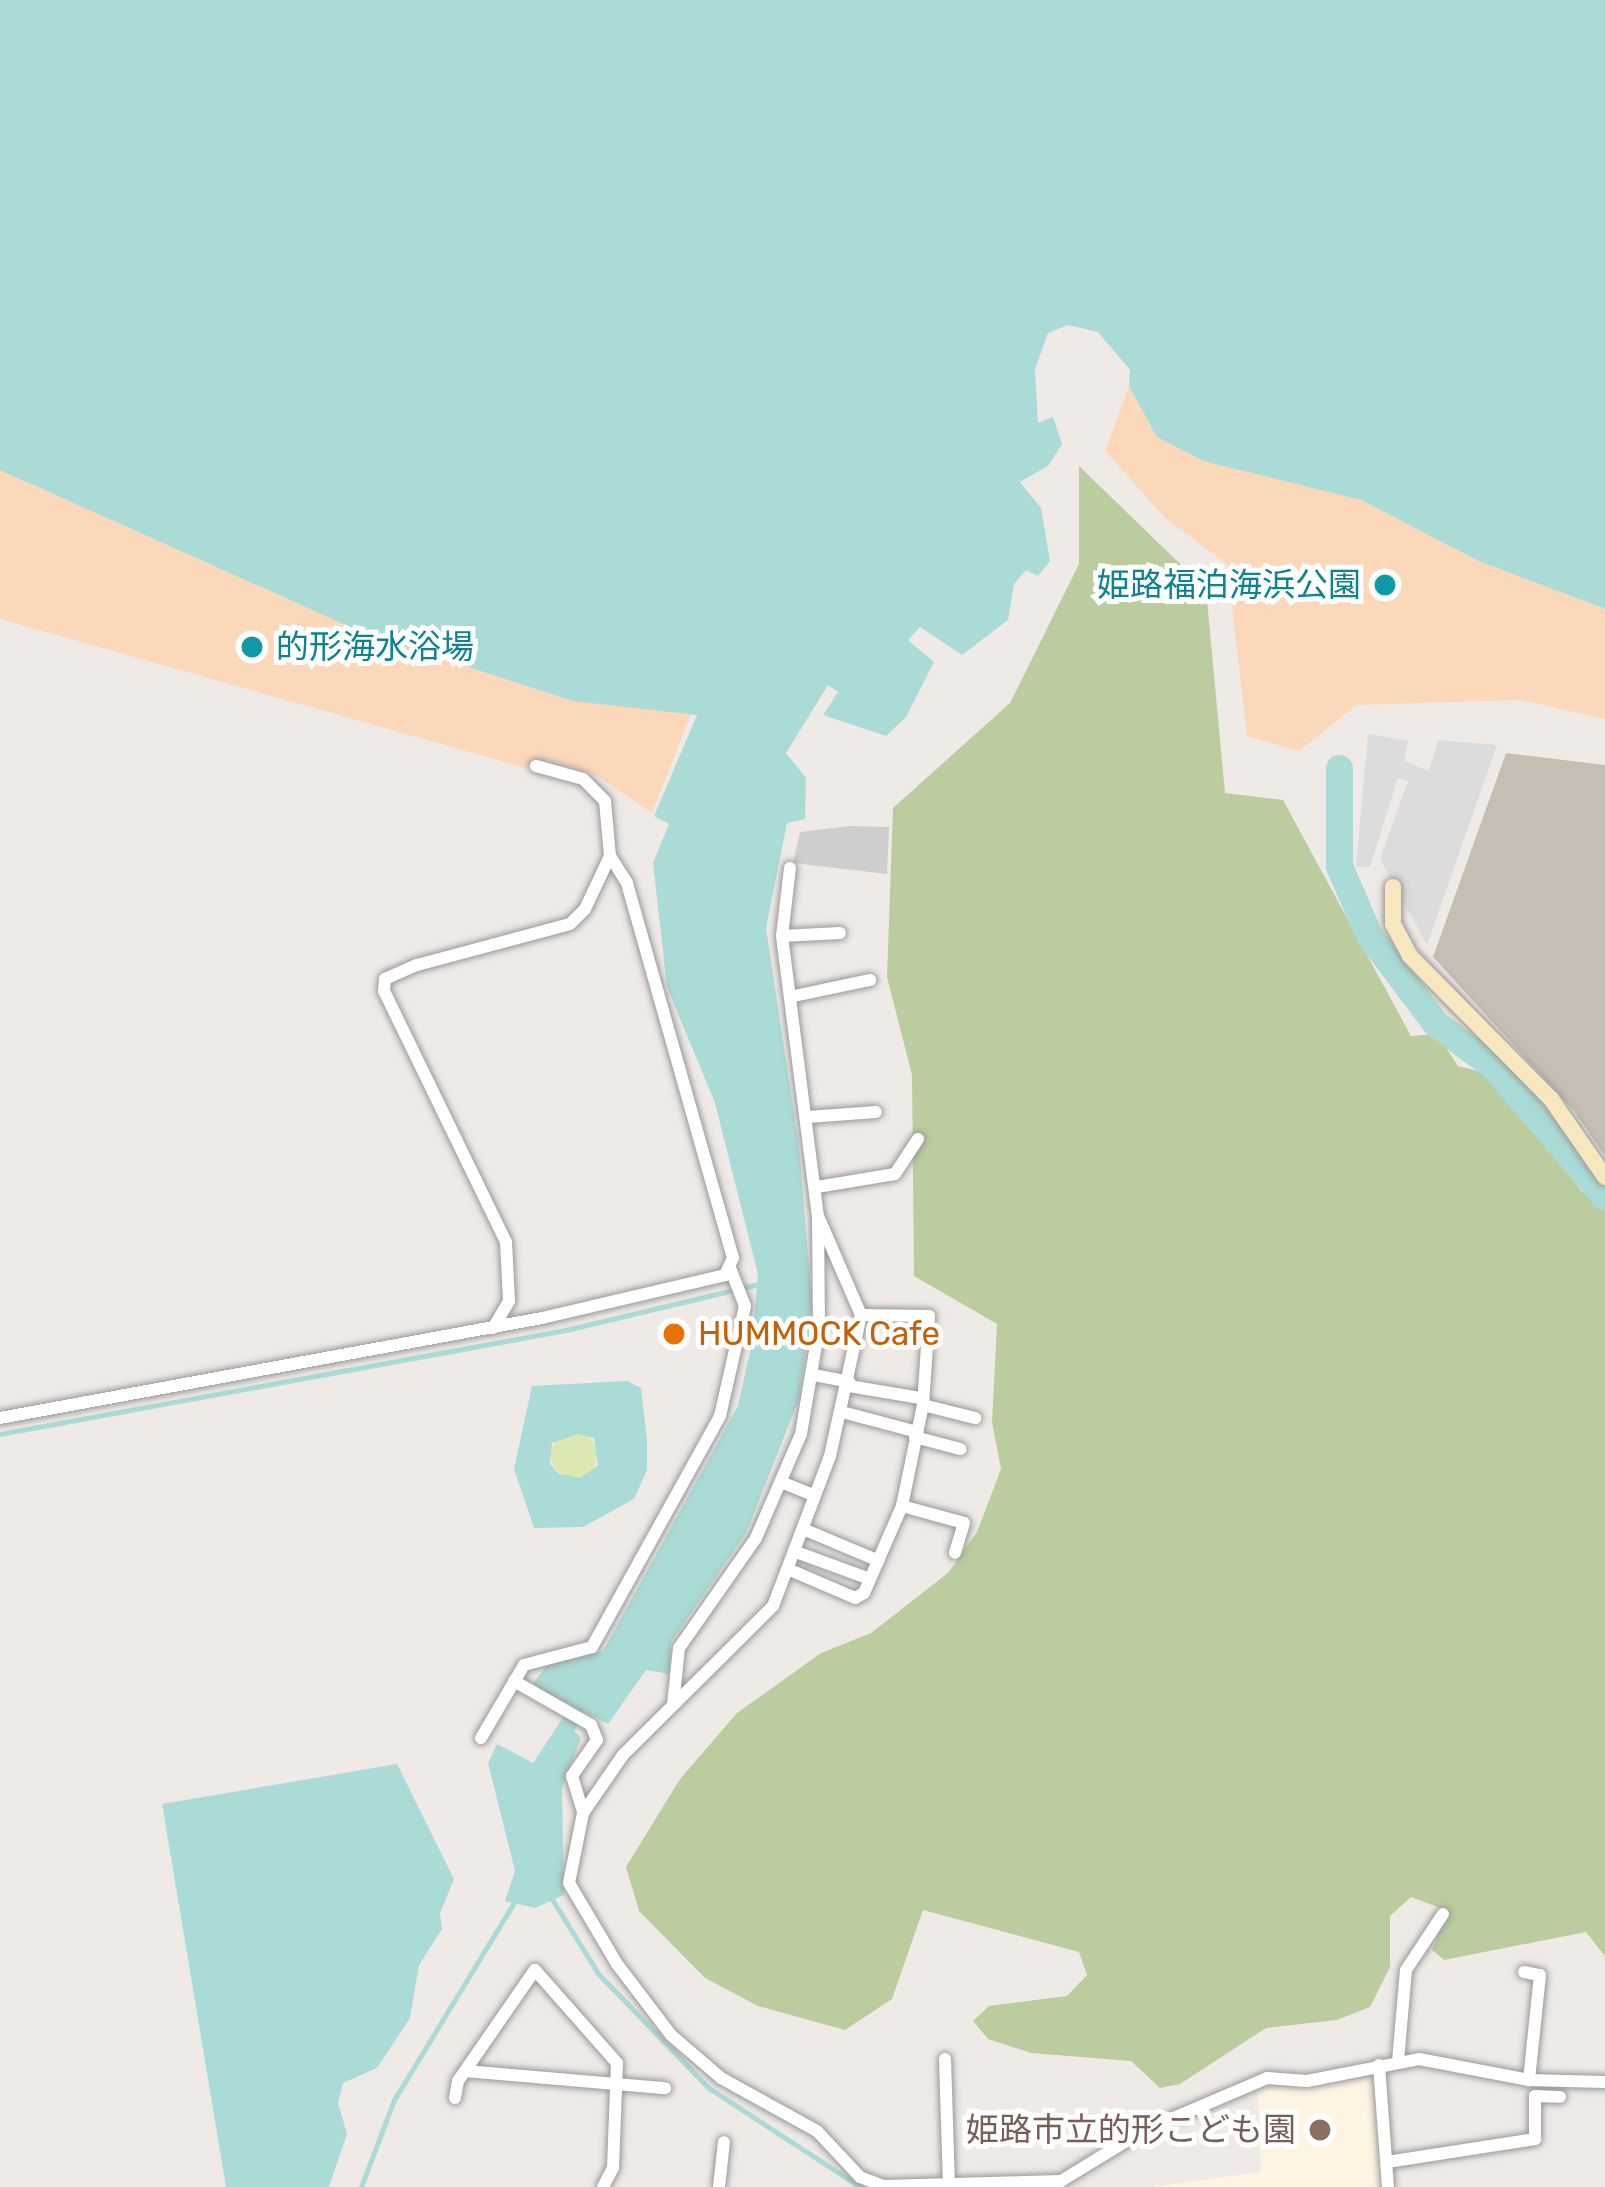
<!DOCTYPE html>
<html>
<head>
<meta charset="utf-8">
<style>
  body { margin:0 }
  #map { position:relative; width:1605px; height:2187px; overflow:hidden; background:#f0eae7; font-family:Rubik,"Noto Sans JP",sans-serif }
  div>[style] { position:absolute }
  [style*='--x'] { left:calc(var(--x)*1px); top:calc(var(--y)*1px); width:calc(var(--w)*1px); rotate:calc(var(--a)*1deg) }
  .education>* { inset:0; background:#fdf4e2 }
  .religious>* { inset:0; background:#cecece }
  .construction>* { inset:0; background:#c4beb3 }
  .grass>* { inset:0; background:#dde7b0 }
  .round { border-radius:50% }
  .forest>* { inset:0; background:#bbcd9e }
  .sand>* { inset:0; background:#fbd8ba }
  .parking>* { inset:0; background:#dcdcdc }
  .water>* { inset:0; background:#aadbd6 }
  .stream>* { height:4.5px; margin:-2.25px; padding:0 2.25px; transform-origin:2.25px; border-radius:2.25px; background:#aadbd6 }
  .river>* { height:27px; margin:-13.5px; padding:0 13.5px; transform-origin:13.5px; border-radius:13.5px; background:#aadbd6 }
  .roads { filter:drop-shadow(0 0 3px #9a9a9a) drop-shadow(0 0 3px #9a9a9a) }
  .street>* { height:12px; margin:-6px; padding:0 6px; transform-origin:6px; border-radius:6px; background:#fff }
  .secondary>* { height:16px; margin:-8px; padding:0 8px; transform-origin:8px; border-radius:8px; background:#f6e7be }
  .dots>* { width:33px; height:33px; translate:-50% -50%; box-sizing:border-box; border:6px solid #fff; border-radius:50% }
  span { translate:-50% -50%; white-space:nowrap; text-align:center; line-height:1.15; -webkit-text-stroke:10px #fff; paint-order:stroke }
  .culture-label { font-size:33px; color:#0d838f }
  .right { translate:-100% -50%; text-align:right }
  .left { translate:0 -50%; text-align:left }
  .food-label { font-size:33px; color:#c56008 }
  .education-label { font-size:33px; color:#785e54 }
</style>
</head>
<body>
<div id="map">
  <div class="education">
    <i style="clip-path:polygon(1374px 2077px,1383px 2187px,1150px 2187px,1261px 2172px,1258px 2090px)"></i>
  </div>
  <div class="religious">
    <i style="clip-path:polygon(850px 826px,889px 827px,887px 874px,793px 863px,800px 832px)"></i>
  </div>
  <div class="construction">
    <i style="clip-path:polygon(1506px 753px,1605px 765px,1605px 1156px,1574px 1111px,1433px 957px)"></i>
  </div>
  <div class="grass">
    <i class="round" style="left:551px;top:1432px;width:46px;height:46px"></i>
  </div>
  <div class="forest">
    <i style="clip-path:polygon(1079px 466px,1206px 589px,1225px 793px,1283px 800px,1411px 1036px,1437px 1034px,1458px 1066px,1497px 1076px,1582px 1192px,1605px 1205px,1605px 1956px,1586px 1932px,1444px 1960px,1432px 1950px,1448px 1911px,1411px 1897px,1390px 1916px,1390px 1967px,1370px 2007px,1337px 2020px,1266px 2028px,1180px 2084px,1160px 2088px,1131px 2061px,1031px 2053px,988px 2039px,973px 2021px,989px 2006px,1067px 1996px,1087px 1975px,1079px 1952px,923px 1910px,892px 1999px,845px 2030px,758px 2006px,705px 1978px,639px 1911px,626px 1867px,680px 1779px,737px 1713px,821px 1653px,871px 1633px,948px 1573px,977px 1532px,1001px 1469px,992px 1422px,997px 1324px,914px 1276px,912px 1075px,887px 977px,893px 808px,1010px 703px,1079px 564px)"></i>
  </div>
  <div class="sand">
    <i style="clip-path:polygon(1129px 386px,1157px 437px,1203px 461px,1361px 500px,1479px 561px,1605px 609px,1605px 719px,1521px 700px,1356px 705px,1299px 751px,1247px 736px,1227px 564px,1165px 518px,1105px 451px)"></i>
    <i style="clip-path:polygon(0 470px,366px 634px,573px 701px,693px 709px,652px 813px,594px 774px,548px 760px,526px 768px,0 619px)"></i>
  </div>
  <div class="parking">
    <i style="clip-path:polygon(1368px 734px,1408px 741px,1404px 761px,1429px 771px,1438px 740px,1497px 745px,1427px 945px,1380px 859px,1408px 781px,1398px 778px,1370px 867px,1356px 867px)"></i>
  </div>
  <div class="water">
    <i style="clip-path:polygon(0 0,1605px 0,1605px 609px,1479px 561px,1361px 500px,1203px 461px,1157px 437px,1129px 386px,1130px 370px,1098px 332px,1068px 325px,1048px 333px,1035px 369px,1038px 423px,1053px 417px,1062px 444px,1048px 466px,1020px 482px,1041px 508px,1050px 561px,1038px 576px,1026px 570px,1014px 584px,1008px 620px,962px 655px,920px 627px,908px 640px,934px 662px,906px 717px,886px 736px,823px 715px,838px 692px,828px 685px,786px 753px,806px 778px,805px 819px,787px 823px,766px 928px,799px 1147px,812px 1305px,799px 1399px,746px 1533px,671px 1642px,669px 1674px,646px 1670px,608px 1724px,585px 1712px,574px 1731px,581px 1738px,562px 1788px,564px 1895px,535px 1908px,505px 1901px,515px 1871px,488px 1763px,497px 1744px,533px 1763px,572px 1704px,560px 1705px,531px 1686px,548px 1664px,603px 1651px,738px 1406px,752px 1343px,758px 1274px,715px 1103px,667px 987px,653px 863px,669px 824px,654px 816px,697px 715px,573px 701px,366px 634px,0 470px)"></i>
    <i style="clip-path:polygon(evenodd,627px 1381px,641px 1388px,647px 1440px,647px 1470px,634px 1499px,583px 1527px,534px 1528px,514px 1469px,532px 1386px,627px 1381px,577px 1434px,594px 1438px,598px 1465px,580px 1478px,559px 1474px,550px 1464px,552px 1443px,577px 1434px)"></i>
    <i style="clip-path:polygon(397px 1764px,454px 1879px,440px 1913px,442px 1929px,419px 1965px,410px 2018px,377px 2068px,343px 2083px,338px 2103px,347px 2134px,329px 2187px,226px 2187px,162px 1804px)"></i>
  </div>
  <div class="stream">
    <i style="--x:0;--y:1434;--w:575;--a:-10.41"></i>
    <i style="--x:566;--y:1330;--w:198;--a:-13.4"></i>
    <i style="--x:551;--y:1897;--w:91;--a:58.1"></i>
    <i style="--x:599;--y:1974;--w:158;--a:46"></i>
    <i style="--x:709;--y:2088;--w:181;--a:33.1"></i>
    <i style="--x:361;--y:2187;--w:93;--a:-69.2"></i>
    <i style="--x:394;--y:2100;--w:233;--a:-58.7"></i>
  </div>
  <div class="river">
    <i style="--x:1339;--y:768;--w:98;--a:90"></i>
    <i style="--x:1339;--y:866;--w:75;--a:66.5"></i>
    <i style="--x:1369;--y:935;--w:110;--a:53.1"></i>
    <i style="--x:1435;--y:1023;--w:72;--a:36.6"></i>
    <i style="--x:1493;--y:1066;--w:172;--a:49.5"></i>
  </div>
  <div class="roads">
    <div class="street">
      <i style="--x:790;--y:868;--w:68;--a:96.7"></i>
      <i style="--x:782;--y:936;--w:282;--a:82.7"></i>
      <i style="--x:818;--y:1216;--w:108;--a:66.5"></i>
      <i style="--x:861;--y:1315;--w:144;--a:102.4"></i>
      <i style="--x:830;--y:1456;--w:160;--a:110.8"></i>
      <i style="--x:773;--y:1606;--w:211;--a:135.2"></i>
      <i style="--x:623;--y:1755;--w:70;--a:124.6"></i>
      <i style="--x:583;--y:1813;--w:71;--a:101.3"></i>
      <i style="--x:569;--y:1883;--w:94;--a:59.3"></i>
      <i style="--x:617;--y:1964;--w:89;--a:52.7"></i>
      <i style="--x:671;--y:2035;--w:66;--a:40.7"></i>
      <i style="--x:721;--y:2078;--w:110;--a:28.9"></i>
      <i style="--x:817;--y:2131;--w:63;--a:46.9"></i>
      <i style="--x:860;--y:2177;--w:26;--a:21"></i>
      <i style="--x:884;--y:2186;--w:177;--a:-1.6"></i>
      <i style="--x:1061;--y:2181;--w:96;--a:-31.4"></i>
      <i style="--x:1143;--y:2131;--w:135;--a:-23.1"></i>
      <i style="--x:1267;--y:2078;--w:40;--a:4.3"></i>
      <i style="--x:1307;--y:2081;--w:114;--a:-11.1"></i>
      <i style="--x:1419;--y:2059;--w:112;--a:10.8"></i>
      <i style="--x:1529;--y:2080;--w:76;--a:1.5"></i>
      <i style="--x:782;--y:936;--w:58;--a:-3"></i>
      <i style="--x:794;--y:996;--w:78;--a:-11.9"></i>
      <i style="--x:808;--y:1117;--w:68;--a:-4.2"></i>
      <i style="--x:817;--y:1187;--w:79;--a:-9.5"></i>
      <i style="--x:895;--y:1174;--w:42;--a:-56.7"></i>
      <i style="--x:493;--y:1328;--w:31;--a:-59"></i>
      <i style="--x:509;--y:1301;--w:59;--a:-92.9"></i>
      <i style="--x:506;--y:1242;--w:279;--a:-115.9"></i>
      <i style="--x:384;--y:991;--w:12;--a:-85"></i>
      <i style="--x:385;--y:979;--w:35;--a:-24"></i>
      <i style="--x:417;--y:965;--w:158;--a:-15"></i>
      <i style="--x:570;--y:924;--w:21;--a:-45"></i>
      <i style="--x:585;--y:909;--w:59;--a:-64.7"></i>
      <i style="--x:610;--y:856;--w:55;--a:-95.2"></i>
      <i style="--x:605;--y:801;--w:31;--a:-135"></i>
      <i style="--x:583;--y:779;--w:49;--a:-164.5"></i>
      <i style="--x:814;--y:1375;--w:36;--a:11"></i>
      <i style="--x:849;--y:1386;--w:72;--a:9.6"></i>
      <i style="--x:923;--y:1405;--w:54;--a:14"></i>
      <i style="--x:842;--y:1412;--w:78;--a:14.9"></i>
      <i style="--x:0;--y:1418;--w:551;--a:-10.45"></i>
      <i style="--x:542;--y:1318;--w:188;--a:-13.2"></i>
      <i style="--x:725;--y:1275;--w:19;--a:-65"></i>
      <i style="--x:733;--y:1258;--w:390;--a:-105.8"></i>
      <i style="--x:627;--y:883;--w:32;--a:-122"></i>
      <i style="--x:915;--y:1437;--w:47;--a:14.9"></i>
      <i style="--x:781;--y:1482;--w:35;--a:22"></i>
      <i style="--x:902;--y:1506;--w:64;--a:15.3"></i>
      <i style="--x:964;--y:1523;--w:31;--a:107"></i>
      <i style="--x:803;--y:1529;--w:82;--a:22.8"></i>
      <i style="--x:796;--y:1552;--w:79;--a:20"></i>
      <i style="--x:790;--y:1570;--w:71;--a:23.3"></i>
      <i style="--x:855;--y:1598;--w:10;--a:-29"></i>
      <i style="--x:864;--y:1593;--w:95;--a:-66.4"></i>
      <i style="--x:902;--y:1506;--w:103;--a:-78.3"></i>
      <i style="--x:923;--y:1405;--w:89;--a:-86.1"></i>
      <i style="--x:929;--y:1316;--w:68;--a:-179.2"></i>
      <i style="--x:514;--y:1681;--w:89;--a:29.7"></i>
      <i style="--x:591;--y:1725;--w:16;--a:68"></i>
      <i style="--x:597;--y:1740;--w:44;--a:124.8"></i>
      <i style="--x:572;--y:1776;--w:39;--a:73"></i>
      <i style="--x:673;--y:1705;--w:57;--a:-84"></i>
      <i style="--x:679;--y:1648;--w:134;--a:-55"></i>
      <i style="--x:756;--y:1538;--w:113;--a:-66.6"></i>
      <i style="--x:801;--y:1434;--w:108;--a:-80.4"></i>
      <i style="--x:819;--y:1328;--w:109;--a:-90.5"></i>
      <i style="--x:481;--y:1738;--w:85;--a:-59.5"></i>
      <i style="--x:524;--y:1665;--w:70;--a:-14.8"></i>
      <i style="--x:592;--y:1647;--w:264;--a:-61"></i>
      <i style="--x:720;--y:1416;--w:113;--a:-77.2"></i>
      <i style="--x:745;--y:1306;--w:41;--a:-111.5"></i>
      <i style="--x:1524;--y:1972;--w:16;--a:11"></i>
      <i style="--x:1540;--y:1975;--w:106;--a:96"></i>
      <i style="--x:945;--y:2059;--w:125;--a:88.2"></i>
      <i style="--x:1398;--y:2061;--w:91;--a:-85"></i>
      <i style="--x:1406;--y:1970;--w:67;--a:-56.5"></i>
      <i style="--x:1379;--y:2065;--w:122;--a:85.8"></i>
      <i style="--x:465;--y:2071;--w:201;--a:4.9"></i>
      <i style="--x:455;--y:2098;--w:17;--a:-80"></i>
      <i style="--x:458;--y:2081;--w:135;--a:-55.3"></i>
      <i style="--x:535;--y:1970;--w:124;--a:48.6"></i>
      <i style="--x:617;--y:2063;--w:105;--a:92.2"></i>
      <i style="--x:613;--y:2168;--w:21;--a:118"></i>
      <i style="--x:1387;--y:2162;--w:150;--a:-8.8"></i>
      <i style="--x:1535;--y:2139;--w:43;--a:-90"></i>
      <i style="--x:1535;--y:2096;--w:25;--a:2"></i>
      <i style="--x:719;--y:2187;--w:45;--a:-83.7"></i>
    </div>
    <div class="secondary">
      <i style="--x:1393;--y:887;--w:37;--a:90"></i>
      <i style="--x:1393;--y:924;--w:36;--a:62"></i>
      <i style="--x:1410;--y:956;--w:201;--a:45.4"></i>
      <i style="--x:1551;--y:1099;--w:95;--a:55.3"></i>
    </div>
  </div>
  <div class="dots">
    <i style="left:1385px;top:585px;background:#0f9aa8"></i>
    <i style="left:252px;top:647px;background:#0f9aa8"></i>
    <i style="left:674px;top:1334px;background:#e8710a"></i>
    <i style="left:1320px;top:2130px;background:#8d6e63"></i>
  </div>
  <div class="culture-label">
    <span class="right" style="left:1361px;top:585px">姫路福泊海浜公園</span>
    <span class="left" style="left:276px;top:647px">的形海水浴場</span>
  </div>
  <div class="food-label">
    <span class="left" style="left:698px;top:1334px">HUMMOCK Cafe</span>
  </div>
  <div class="education-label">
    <span class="right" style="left:1296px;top:2130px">姫路市立的形こども園</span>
  </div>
</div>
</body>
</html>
